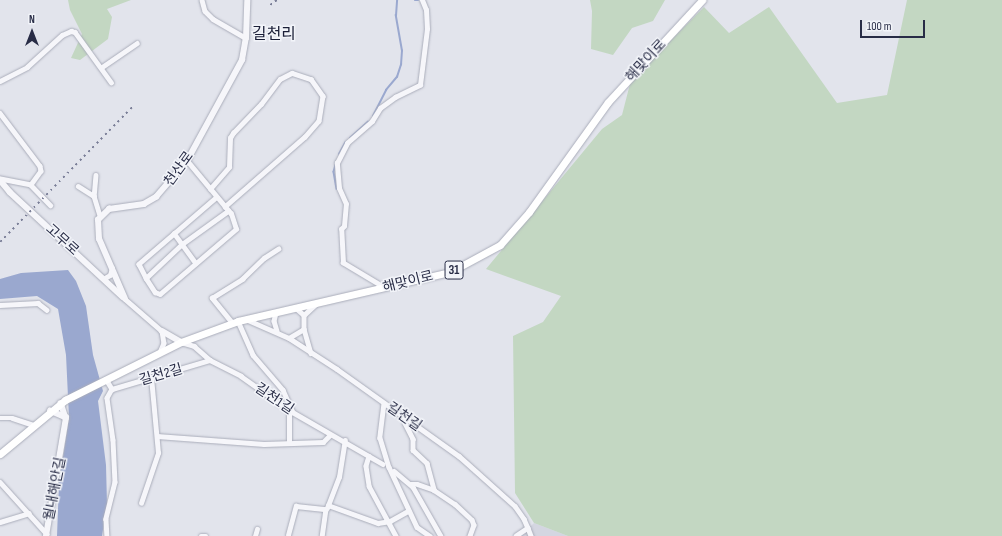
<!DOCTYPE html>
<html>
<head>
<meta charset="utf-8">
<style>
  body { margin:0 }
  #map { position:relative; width:1002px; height:536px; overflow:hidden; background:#e2e4ec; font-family:"Sofia Sans Condensed","Noto Sans KR",sans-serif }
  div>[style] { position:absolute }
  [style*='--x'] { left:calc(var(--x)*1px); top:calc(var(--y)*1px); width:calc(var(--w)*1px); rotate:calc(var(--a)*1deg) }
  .built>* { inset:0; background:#d4d6e1 }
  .green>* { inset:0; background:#c3d7c2 }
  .water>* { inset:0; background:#9aa8cf }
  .stream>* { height:1.5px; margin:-0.75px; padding:0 0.75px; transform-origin:0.75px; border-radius:0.75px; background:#9aa8cf }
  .roads { filter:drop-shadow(0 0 1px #aaadba) drop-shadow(0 0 1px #aaadba) }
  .minor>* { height:4.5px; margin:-2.25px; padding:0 2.25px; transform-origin:2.25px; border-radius:2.25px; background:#f6f6fa }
  .tertiary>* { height:5.5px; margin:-2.75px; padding:0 2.75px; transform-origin:2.75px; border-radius:2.75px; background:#f6f6fa }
  .primary>* { height:7px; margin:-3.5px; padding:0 3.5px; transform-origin:3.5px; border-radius:3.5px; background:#fff }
  .rail>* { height:1.5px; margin-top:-0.75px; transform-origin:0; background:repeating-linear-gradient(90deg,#7a7e97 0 2px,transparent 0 6px) }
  span { translate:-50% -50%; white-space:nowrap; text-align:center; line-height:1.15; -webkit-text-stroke:3px #f2f4f9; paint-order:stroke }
  .shield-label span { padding:1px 3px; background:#f2f4f9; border:1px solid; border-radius:3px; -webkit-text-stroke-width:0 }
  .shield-label { font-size:13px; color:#282c46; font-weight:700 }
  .street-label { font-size:14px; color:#282c46 }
  .quarter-label { font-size:16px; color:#1a1e37 }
  .north { position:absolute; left:12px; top:12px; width:40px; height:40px; -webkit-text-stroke:3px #f2f4f9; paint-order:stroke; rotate:0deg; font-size:11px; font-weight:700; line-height:16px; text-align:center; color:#282c46 }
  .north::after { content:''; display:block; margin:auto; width:14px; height:18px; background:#282c46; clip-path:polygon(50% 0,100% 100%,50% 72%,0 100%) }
  .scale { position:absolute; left:860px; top:20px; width:65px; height:18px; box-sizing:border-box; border:2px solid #282c46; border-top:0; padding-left:5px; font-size:12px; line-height:14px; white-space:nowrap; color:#282c46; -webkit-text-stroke:3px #f2f4f9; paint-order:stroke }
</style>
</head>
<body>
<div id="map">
  <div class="built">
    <i style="clip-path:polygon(534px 523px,568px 536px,521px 536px)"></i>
  </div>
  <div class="green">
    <i style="clip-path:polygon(68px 0,131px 0,107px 9px,112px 17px,108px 39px,80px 60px,71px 58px,82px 34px,70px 10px)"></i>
    <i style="clip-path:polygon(590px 0,665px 0,653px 21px,632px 28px,613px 55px,591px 49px,592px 11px)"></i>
    <i style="clip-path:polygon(907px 0,1002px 0,1002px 536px,568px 536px,534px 523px,515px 493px,513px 336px,543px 322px,561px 296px,486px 269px,602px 129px,622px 115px,631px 80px,704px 7px,729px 33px,769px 7px,837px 103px,887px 95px)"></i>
  </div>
  <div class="water">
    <i style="clip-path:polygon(68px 270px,76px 281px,86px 306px,93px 355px,103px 391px,98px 401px,106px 465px,107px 504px,102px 536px,57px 536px,59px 483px,69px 418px,66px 355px,58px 309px,37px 296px,0 299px,0 279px,21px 273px)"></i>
  </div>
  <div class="stream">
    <i style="--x:415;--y:0;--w:3;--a:0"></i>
    <i style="--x:373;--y:116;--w:29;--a:-63"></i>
    <i style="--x:386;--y:90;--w:17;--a:-50"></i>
    <i style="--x:397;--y:77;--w:13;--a:-72"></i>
    <i style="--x:401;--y:65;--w:14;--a:-86"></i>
    <i style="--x:402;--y:51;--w:36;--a:-100"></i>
    <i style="--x:396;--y:16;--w:16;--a:-86"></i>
    <i style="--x:350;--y:138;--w:24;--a:-42"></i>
    <i style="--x:339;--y:154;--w:13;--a:-61"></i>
    <i style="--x:336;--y:165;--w:7;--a:106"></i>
    <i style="--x:334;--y:172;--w:17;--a:80"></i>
  </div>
  <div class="roads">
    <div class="minor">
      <i style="--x:202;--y:0;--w:11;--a:75"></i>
      <i style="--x:205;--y:11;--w:11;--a:45"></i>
      <i style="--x:213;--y:19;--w:38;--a:30"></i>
      <i style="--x:102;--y:67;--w:42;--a:-34.4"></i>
      <i style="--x:0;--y:81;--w:30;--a:-27"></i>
      <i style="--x:27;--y:67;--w:47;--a:-42.4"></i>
      <i style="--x:62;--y:35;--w:10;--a:-24"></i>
      <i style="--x:71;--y:31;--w:4;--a:14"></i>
      <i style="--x:75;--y:32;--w:62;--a:54.2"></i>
      <i style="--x:0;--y:113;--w:66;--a:53"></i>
      <i style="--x:40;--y:166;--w:5;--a:79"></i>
      <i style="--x:41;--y:171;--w:17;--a:126"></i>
      <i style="--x:31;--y:185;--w:32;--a:-169"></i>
      <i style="--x:96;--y:175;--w:21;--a:95"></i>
      <i style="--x:94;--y:196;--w:21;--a:73"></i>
      <i style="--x:31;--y:185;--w:28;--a:46"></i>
      <i style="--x:78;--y:186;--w:19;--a:32"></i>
      <i style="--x:210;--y:189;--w:29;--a:-49"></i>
      <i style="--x:229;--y:167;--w:29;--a:-88"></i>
      <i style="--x:230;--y:138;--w:6;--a:-59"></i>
      <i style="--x:233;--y:133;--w:40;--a:-46"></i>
      <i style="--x:261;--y:104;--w:31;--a:-53"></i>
      <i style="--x:280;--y:79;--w:13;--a:-27"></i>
      <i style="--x:292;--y:73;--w:20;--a:18"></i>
      <i style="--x:311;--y:79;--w:21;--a:55"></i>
      <i style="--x:323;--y:96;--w:25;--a:99"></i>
      <i style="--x:319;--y:121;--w:21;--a:131"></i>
      <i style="--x:305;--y:137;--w:106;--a:138.8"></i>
      <i style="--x:217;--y:197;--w:103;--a:139.3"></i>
      <i style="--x:139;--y:264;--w:16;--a:63"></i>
      <i style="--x:146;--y:278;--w:50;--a:-43.4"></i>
      <i style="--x:182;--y:244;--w:57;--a:-35.7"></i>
      <i style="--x:174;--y:233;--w:37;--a:54"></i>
      <i style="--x:105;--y:278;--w:6;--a:-31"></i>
      <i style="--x:110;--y:275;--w:7;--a:-74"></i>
      <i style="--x:146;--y:278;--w:17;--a:57"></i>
      <i style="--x:155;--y:292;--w:5;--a:22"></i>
      <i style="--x:160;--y:294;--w:100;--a:-40.5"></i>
      <i style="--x:236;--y:229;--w:16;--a:-108"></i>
      <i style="--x:231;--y:214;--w:69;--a:-129.7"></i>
      <i style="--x:385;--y:288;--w:49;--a:-149.2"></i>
      <i style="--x:343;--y:263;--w:34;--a:-93"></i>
      <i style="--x:341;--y:229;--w:4;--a:-45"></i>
      <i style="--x:344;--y:226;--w:22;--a:-85"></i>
      <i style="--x:346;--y:204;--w:17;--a:-114"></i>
      <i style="--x:339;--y:188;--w:25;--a:-95"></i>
      <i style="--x:337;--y:163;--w:22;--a:-63"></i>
      <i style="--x:347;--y:143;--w:33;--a:-41"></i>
      <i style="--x:372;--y:121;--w:15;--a:-58"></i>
      <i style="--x:380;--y:108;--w:19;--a:-36"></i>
      <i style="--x:395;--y:97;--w:28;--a:-26"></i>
      <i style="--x:420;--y:85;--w:56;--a:-82.9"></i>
      <i style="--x:427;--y:29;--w:19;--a:-93"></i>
      <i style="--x:426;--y:10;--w:11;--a:-112"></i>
      <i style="--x:125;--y:299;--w:49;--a:40.9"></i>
      <i style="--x:162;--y:331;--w:12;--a:81"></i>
      <i style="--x:164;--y:343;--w:8;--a:113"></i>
      <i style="--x:0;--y:305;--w:38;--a:-3"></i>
      <i style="--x:38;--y:303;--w:11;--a:38"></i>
      <i style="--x:297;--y:309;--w:9;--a:41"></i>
      <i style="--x:304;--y:315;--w:14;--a:90"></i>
      <i style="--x:304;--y:329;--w:25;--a:74"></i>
      <i style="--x:276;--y:313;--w:8;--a:104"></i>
      <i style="--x:274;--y:321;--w:10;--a:73"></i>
      <i style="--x:304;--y:315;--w:16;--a:-43"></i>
      <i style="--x:248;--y:320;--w:45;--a:23.7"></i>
      <i style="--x:289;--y:338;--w:57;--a:32.9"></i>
      <i style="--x:337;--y:369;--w:150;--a:35.5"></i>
      <i style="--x:459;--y:456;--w:75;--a:41.8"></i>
      <i style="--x:515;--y:506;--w:16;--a:55"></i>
      <i style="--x:524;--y:519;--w:10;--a:66"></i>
      <i style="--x:528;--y:528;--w:14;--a:146"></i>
      <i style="--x:238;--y:321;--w:37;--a:66"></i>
      <i style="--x:253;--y:355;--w:46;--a:49.4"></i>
      <i style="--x:283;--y:390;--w:24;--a:66"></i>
      <i style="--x:232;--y:323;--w:32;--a:-129"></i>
      <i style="--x:212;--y:298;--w:36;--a:-32"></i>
      <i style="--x:242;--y:279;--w:30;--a:-44"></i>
      <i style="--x:264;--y:258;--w:17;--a:-33"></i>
      <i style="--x:289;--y:338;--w:17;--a:-31"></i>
      <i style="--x:181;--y:342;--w:14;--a:17"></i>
      <i style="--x:194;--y:346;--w:21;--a:41"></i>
      <i style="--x:210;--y:360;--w:35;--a:27"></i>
      <i style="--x:241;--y:376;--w:59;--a:35.3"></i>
      <i style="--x:289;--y:410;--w:108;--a:29.9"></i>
      <i style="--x:106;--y:379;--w:12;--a:59"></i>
      <i style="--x:112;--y:389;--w:10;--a:119"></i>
      <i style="--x:107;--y:398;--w:42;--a:81.9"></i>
      <i style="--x:113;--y:440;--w:42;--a:87.3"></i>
      <i style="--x:115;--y:482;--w:38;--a:104"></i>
      <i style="--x:106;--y:519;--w:17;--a:87"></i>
      <i style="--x:112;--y:389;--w:102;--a:-16.5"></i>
      <i style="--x:384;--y:403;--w:35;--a:97"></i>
      <i style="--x:380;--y:438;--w:30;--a:73"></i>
      <i style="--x:389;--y:467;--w:66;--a:65"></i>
      <i style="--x:417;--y:527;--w:16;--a:35"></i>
      <i style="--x:0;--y:418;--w:12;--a:0"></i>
      <i style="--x:12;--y:418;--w:23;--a:18"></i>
      <i style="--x:407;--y:419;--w:4;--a:117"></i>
      <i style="--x:405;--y:423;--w:18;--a:63"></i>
      <i style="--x:413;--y:439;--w:11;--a:90"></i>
      <i style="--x:413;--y:450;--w:19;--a:43"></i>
      <i style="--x:427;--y:463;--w:28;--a:75"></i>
      <i style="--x:157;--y:436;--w:107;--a:4.3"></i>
      <i style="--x:264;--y:444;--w:59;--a:-1.9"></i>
      <i style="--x:323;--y:442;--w:10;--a:-45"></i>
      <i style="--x:289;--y:442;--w:32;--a:-90"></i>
      <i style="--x:369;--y:456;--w:10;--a:107"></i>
      <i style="--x:366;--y:466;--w:20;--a:81"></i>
      <i style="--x:369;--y:486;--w:57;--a:61.6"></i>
      <i style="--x:394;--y:471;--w:25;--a:40"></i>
      <i style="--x:413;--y:487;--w:56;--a:60.3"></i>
      <i style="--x:0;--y:482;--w:70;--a:47.9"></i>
      <i style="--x:411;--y:484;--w:6;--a:0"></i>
      <i style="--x:417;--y:484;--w:18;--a:19"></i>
      <i style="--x:434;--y:490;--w:25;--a:34"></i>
      <i style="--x:455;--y:504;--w:23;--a:43"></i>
      <i style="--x:472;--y:520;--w:5;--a:68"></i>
      <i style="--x:474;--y:525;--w:12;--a:110"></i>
      <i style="--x:141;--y:503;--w:53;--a:-71.2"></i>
      <i style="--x:158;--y:453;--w:75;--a:-95.3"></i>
      <i style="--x:328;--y:505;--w:53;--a:19.8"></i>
      <i style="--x:378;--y:523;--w:12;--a:-9"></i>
      <i style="--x:390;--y:521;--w:21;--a:-29"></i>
      <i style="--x:327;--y:508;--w:33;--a:-69"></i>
      <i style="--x:339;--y:477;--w:37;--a:-81"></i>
      <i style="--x:0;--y:522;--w:30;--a:-17"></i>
      <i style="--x:528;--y:528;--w:9;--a:69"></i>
      <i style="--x:288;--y:535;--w:30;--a:-75"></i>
      <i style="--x:296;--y:506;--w:30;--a:6"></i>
      <i style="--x:326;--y:509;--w:27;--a:98"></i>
      <i style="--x:201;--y:536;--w:5;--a:0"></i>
      <i style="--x:255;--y:536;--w:7;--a:-74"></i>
    </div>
    <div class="tertiary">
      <i style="--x:0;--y:180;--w:16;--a:50"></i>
      <i style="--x:10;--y:192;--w:154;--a:42.9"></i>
      <i style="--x:125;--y:299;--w:65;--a:-113.4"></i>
      <i style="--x:99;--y:239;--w:19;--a:-93"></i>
      <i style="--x:98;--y:220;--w:16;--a:-45"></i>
      <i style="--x:109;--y:209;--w:35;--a:-8"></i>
      <i style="--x:144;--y:204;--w:14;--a:-30"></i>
      <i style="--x:156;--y:197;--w:48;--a:-49.3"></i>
      <i style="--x:187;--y:161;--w:115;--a:-61.4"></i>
      <i style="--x:242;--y:60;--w:22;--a:-80"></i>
      <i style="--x:246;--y:38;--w:38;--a:-88"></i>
      <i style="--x:162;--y:331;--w:22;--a:30"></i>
      <i style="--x:61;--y:403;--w:16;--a:72"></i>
      <i style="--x:46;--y:536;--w:120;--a:-80.4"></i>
      <i style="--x:66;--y:418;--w:17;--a:-156"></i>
    </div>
    <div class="primary">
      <i style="--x:0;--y:454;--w:85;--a:-39.7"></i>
      <i style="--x:65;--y:400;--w:130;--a:-26.6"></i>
      <i style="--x:181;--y:342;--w:61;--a:-20.2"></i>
      <i style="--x:238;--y:321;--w:218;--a:-13"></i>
      <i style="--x:450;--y:272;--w:57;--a:-28.4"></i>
      <i style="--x:500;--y:245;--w:44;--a:-48.7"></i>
      <i style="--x:529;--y:212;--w:135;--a:-54.3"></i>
      <i style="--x:608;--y:102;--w:139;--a:-47.3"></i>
    </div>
  </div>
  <div class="rail">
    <i style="--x:270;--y:5;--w:9;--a:-36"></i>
    <i style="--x:0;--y:242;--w:189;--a:-45.6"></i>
  </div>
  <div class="shield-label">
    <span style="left:454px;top:270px">31</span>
  </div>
  <div class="street-label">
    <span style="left:646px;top:61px;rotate:-47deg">해맞이로</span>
    <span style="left:179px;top:169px;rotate:-54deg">천산로</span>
    <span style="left:62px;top:240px;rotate:42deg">고무로</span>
    <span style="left:408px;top:282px;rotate:-14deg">해맞이로</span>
    <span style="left:161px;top:375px;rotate:-16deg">길천2길</span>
    <span style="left:274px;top:399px;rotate:34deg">길천1길</span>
    <span style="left:404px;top:417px;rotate:35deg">길천길</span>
    <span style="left:55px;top:489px;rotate:-79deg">월내해안길</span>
  </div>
  <div class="quarter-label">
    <span style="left:274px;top:35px">길천리</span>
  </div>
  <div class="north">N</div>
  <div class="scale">100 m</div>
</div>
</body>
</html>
